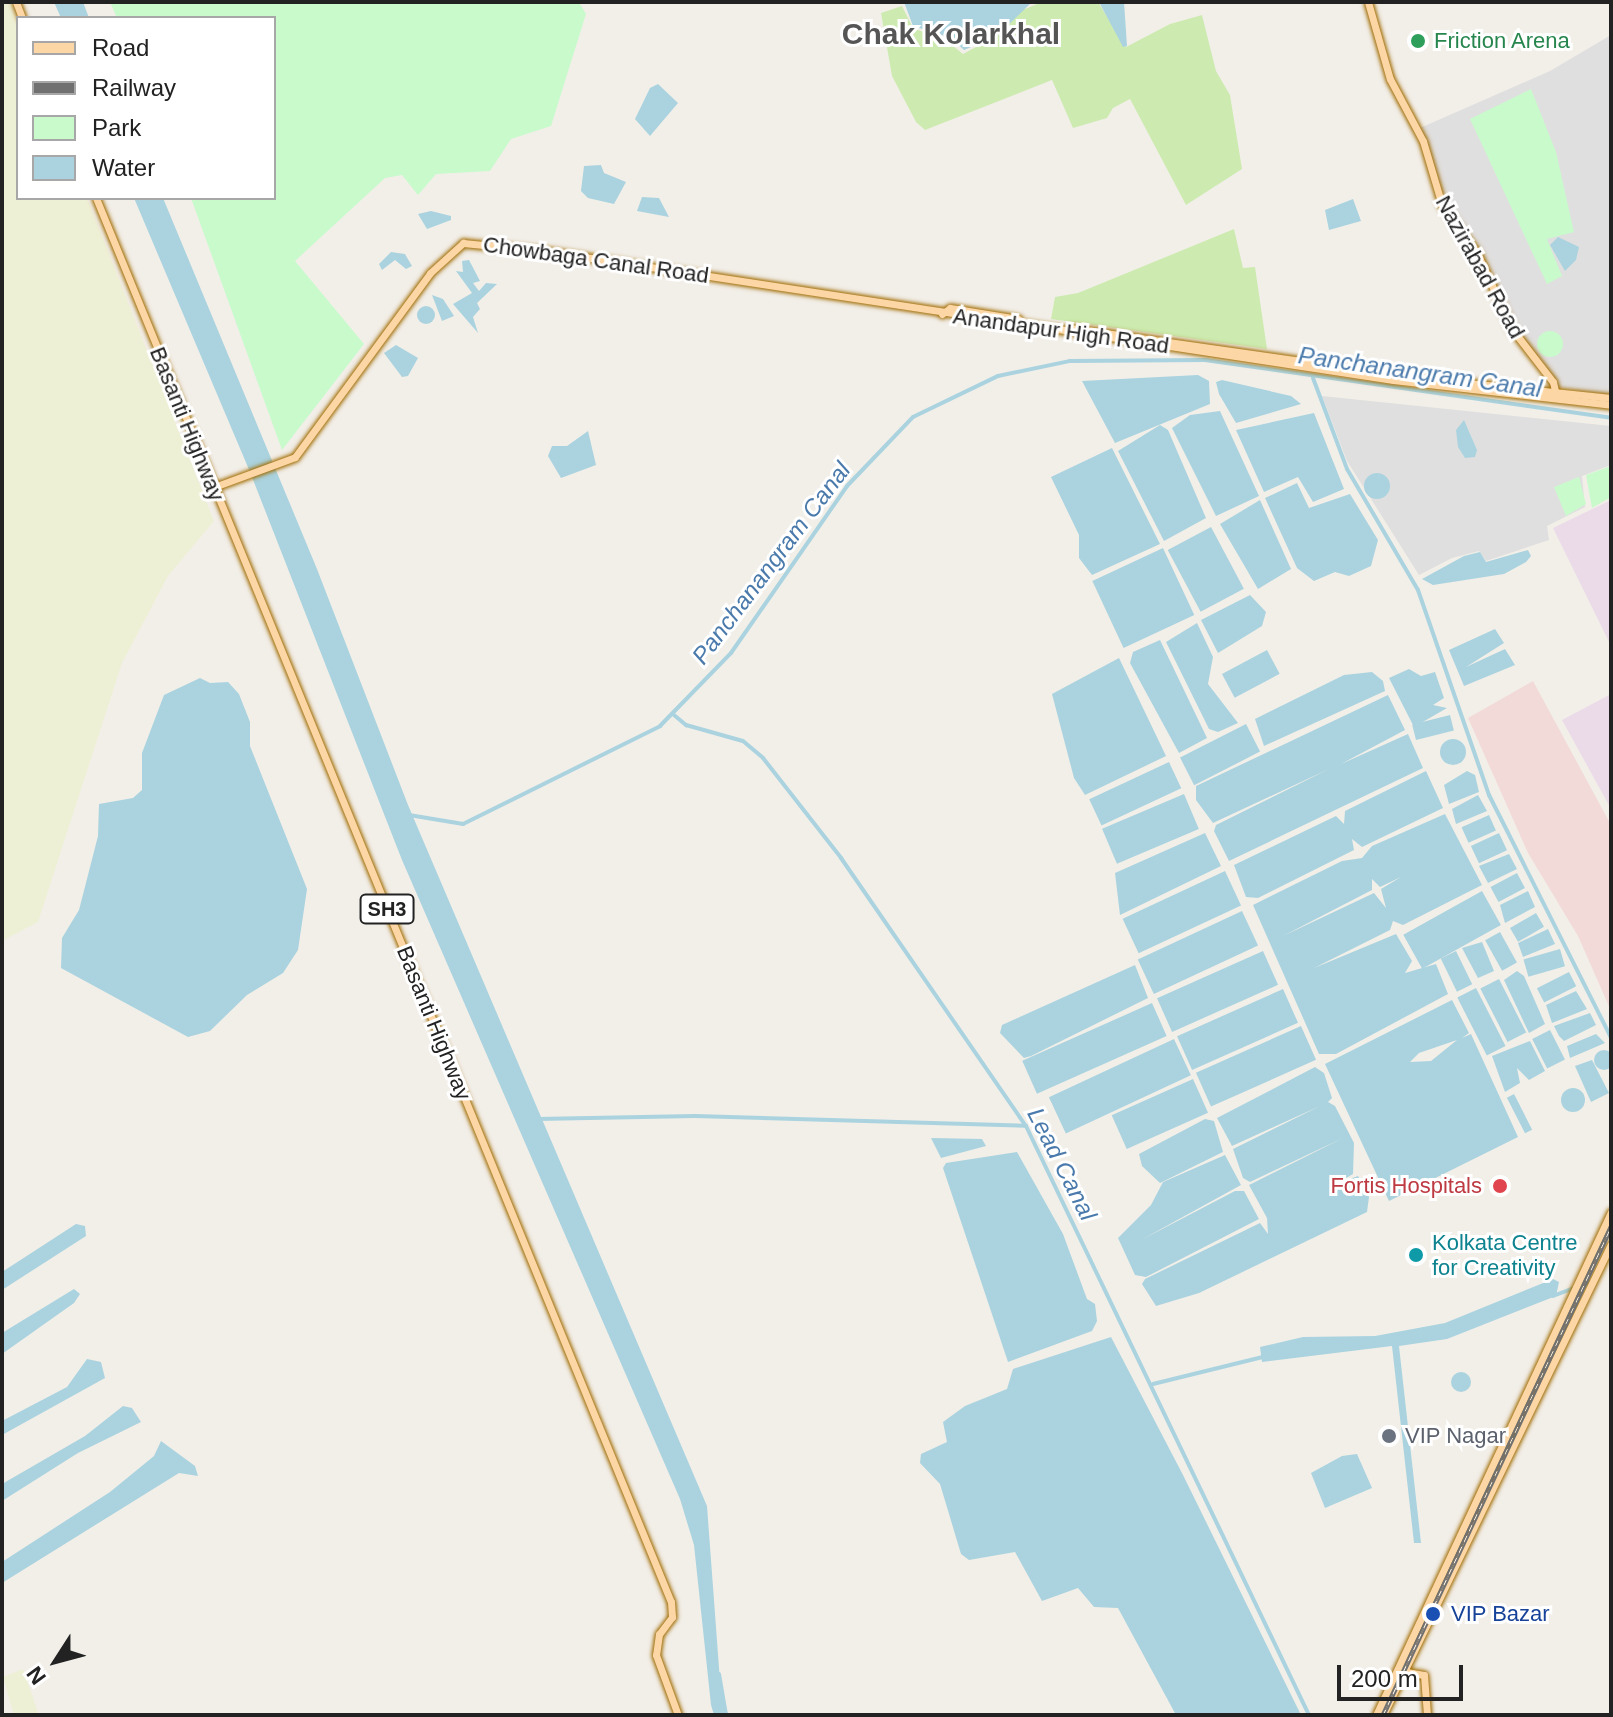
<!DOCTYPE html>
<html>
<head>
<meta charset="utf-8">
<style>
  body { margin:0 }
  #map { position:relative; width:1613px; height:1717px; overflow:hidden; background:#f2efe9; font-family:Helvetica,sans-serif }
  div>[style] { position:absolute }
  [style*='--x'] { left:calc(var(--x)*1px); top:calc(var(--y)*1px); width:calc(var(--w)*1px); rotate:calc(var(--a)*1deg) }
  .residential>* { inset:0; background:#e0dfdf }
  .commercial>* { inset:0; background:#f2dad9 }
  .industrial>* { inset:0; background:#ebdbe8 }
  .farmland>* { inset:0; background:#eef0d5 }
  .grass>* { inset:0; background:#cdebb0 }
  .park>* { inset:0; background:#c8facc }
  .round { border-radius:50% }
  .water>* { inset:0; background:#aad3df; transform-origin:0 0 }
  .canal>* { height:4px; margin:-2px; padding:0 2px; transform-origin:2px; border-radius:2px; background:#aad3df }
  .roads { filter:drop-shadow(0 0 2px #a06b00) drop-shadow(0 0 2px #a06b00) }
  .major>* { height:7px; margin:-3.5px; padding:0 3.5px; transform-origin:3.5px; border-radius:3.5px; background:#fcd6a4 }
  .rail>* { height:5px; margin-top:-2.5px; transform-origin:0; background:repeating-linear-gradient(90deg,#fff 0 6px,#707070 0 12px); box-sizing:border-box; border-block:2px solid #707070 }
  .dots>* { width:22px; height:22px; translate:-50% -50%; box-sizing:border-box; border:4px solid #fff; border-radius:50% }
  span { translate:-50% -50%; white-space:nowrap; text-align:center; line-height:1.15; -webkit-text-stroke:6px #fff; paint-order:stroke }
  .shield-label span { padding:2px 6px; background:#fff; border:2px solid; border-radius:6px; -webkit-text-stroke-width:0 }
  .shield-label { font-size:20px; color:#222; font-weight:700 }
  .leisure-label { font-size:22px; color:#27864d }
  .left { translate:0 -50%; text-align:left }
  .street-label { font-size:22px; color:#222 }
  .health-label { font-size:22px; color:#be3a42 }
  .right { translate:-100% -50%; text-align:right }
  .culture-label { font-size:22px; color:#0d838f }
  .worship-label { font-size:22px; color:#5b616d }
  .transit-label { font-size:22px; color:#164399 }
  .water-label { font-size:24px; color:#4a7aab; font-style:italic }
  .district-label { font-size:30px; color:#555; font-weight:700 }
  .frame { position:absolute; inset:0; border:4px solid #222; pointer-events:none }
  .legend { position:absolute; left:16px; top:16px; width:260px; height:184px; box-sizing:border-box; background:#fff; border:2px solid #a7a7a7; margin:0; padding:10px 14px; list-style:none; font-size:24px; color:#222 }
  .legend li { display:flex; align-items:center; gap:16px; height:40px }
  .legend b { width:40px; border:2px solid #a7a7a7 }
  .north { position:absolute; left:16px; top:1621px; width:80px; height:80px; -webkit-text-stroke:6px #fff; paint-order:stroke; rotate:234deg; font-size:22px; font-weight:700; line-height:32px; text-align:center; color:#222 }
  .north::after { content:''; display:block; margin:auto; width:28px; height:36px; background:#222; clip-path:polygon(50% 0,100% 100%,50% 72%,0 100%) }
  .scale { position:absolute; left:1337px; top:1665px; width:126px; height:36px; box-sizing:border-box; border:4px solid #222; border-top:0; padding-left:10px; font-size:24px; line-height:28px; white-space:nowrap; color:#222; -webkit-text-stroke:6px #fff; paint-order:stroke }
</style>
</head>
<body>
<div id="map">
  <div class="residential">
    <i style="clip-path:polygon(1611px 35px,1611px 395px,1557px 387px,1513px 325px,1487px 266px,1444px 203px,1420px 128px,1550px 71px)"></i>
    <i style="clip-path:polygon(1322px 396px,1611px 426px,1611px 465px,1582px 476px,1585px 507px,1547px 526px,1549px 540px,1486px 561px,1479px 551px,1452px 558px,1419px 575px,1347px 461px)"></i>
  </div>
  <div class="commercial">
    <i style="clip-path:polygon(1533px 681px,1611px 825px,1611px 1011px,1578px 936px,1528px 853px,1468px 718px)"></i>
  </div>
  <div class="industrial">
    <i style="clip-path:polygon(1611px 500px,1611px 646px,1553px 528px)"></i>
    <i style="clip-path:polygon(1611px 694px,1611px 809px,1562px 720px)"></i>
  </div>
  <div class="farmland">
    <i style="clip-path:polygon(2px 2px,10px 2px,18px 23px,18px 198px,87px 198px,214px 521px,168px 576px,122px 663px,38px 922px,2px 941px)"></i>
    <i style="clip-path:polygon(23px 1669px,39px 1715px,14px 1715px,3px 1677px)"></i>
  </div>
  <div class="grass">
    <i style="clip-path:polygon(1042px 2px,1098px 2px,1126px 47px,1170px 24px,1202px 15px,1216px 71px,1230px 95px,1242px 169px,1186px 205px,1130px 99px,1113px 108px,1107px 118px,1073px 128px,1052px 80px,925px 130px,916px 122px,892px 76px,881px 13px,902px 6px,913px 28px,947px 41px,963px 54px,1002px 33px,1020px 11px)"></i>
    <i style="clip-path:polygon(1234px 229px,1243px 268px,1255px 267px,1267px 349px,1051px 319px,1055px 297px,1078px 293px)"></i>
  </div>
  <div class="park">
    <i style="clip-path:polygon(110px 2px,579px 2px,586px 14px,551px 126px,511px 139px,490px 171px,436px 174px,418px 195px,402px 175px,385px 178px,295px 261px,364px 344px,282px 450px,191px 198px,274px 198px,274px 18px,117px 18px)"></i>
    <i style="clip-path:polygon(1531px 89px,1556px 152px,1574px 232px,1547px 239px,1562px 276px,1547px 284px,1470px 119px)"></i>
    <i class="round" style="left:1537px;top:331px;width:26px;height:26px"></i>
    <i style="clip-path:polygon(1611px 466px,1611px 497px,1592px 508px,1586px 475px)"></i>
    <i style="clip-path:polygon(1579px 477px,1586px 504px,1566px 516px,1554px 487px)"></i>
  </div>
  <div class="water">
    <i style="clip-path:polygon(54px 2px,83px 2px,89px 18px,61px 18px)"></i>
    <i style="clip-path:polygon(904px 2px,1032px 2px,997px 36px,964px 50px,951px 38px,913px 26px)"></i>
    <i style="clip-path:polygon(1099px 2px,1124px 2px,1127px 46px,1123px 47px)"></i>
    <i style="clip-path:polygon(658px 84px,678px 103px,650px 136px,635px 119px,650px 88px)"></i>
    <i style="clip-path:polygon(601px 165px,604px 173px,626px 182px,614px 204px,588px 198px,581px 191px,584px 166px)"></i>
    <i style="clip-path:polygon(642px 197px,659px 198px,669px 217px,637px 211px)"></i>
    <i style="clip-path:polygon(134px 198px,163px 198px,317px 569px,408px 805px,707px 1506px,720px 1681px,728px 1715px,714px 1715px,711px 1705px,694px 1545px,680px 1499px,402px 860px,250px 472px)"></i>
    <i style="clip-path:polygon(1353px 199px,1361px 221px,1329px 230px,1325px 210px)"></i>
    <i style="clip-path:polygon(431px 211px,451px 216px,451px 220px,427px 229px,418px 214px)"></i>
    <i style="clip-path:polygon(1558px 237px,1579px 247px,1576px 260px,1565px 271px,1550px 245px)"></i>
    <i style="clip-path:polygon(391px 252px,405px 254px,412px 266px,406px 269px,395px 260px,382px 270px,379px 264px)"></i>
    <i style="clip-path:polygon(469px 260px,480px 281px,473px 283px,479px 291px,486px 283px,497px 284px,477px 303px,480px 309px,473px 317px,478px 333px,453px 304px,472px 293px,456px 271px,463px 272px,462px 261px)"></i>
    <i style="clip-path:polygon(432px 295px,443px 299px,454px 316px,442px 321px)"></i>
    <i class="round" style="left:417px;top:306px;width:18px;height:18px"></i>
    <i style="clip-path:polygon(396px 345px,418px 358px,408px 376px,402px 377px,384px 353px)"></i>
    <i style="clip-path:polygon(1198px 375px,1209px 381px,1210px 404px,1115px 443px,1082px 381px)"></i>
    <i style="clip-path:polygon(1222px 380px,1291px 396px,1301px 404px,1236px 423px,1219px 394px,1216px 382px)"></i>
    <i style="clip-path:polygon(1220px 411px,1259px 496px,1216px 516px,1172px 428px,1190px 415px)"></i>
    <i style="clip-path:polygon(1314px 413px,1344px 489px,1313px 502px,1298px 477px,1264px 492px,1236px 430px)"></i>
    <i style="clip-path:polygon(1464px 420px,1477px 450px,1475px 457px,1465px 458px,1458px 447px,1456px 430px)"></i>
    <i style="clip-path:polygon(1160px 425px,1168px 430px,1206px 518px,1164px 541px,1118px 451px)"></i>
    <i style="clip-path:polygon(588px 431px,596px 465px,561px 478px,548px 456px,552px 446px,567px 446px)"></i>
    <i style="clip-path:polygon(1112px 448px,1160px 544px,1092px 575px,1079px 558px,1079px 535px,1051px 477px)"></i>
    <i class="round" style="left:1364px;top:473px;width:26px;height:26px"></i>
    <i style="clip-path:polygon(1297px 483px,1309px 508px,1350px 494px,1378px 540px,1371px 566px,1349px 576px,1335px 572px,1314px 581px,1297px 568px,1265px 498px)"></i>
    <i style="clip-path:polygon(1260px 500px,1291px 569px,1258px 589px,1220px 524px)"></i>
    <i style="left:1211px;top:527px;width:70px;height:49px;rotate:62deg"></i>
    <i style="left:1163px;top:548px;width:74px;height:78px;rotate:65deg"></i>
    <i style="clip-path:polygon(1528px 550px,1531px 556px,1526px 562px,1504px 574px,1433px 585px,1422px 579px,1464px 556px,1480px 552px,1486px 562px)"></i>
    <i style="clip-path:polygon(1250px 595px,1266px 612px,1262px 626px,1218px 653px,1201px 620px)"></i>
    <i style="clip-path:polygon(1197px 623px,1213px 657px,1208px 684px,1238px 723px,1218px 732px,1209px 729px,1166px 642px)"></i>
    <i style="clip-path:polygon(1495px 629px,1504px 643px,1466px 667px,1505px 649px,1515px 665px,1464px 686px,1449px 650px)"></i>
    <i style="clip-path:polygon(1160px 640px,1207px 738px,1179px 753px,1130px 663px,1133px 652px)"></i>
    <i style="left:1267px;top:650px;width:27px;height:51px;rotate:62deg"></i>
    <i style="clip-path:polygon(1119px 658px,1166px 756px,1085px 795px,1074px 778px,1052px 694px)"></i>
    <i style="clip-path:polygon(1409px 669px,1421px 676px,1435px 672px,1444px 698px,1433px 705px,1447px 708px,1414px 727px,1389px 678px)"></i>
    <i style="clip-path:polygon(1372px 672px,1383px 681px,1385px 691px,1264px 746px,1255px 719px,1344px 675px)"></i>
    <i style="clip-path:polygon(200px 678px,210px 683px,228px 682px,239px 694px,250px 722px,250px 746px,307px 889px,298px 950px,283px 973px,247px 995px,210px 1031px,188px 1037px,61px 968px,62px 938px,79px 910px,98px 836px,99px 804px,133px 798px,142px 790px,142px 753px,164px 695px)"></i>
    <i style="clip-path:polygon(1388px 695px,1405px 730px,1341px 764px,1408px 734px,1423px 768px,1229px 861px,1214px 831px,1216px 825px,1329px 769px,1213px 823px,1196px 800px,1196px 786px)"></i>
    <i style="left:1450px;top:715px;width:16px;height:39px;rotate:76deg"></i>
    <i style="left:1246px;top:724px;width:31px;height:74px;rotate:63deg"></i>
    <i class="round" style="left:1440px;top:739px;width:26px;height:26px"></i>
    <i style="left:1169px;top:762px;width:29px;height:88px;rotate:65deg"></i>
    <i style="clip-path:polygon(1426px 771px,1443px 808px,1362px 847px,1352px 839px,1354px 850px,1258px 898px,1246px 897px,1234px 865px,1336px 816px,1344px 824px,1345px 811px)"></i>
    <i style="clip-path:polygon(1467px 771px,1475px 775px,1479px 792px,1449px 804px,1444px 785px)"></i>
    <i style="left:1184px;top:794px;width:38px;height:89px;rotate:67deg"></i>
    <i style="clip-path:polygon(1478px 795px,1487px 811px,1456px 824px,1452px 809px)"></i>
    <i style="clip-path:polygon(evenodd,1445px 814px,1482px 885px,1403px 925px,1393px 921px,1390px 930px,1314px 968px,1396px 934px,1412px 961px,1405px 973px,1436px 964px,1448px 994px,1336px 1054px,1319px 1054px,1253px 905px,1342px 861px,1362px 858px,1372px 846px,1445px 814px,1401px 877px,1381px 889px,1386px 908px,1374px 893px,1283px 936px,1372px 890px,1372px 879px,1380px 887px,1401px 877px)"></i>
    <i style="left:1489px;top:815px;width:17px;height:30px;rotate:66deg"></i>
    <i style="clip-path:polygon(1205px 833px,1221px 866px,1120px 915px,1115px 873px)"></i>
    <i style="left:1499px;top:833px;width:19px;height:31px;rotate:65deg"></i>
    <i style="clip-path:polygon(1509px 854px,1517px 869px,1488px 883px,1479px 866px)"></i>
    <i style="left:1225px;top:871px;width:38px;height:113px;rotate:65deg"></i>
    <i style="left:1517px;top:873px;width:17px;height:30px;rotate:62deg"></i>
    <i style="left:1482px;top:891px;width:39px;height:90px;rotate:61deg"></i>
    <i style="clip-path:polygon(1528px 891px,1535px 907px,1505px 923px,1500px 905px)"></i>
    <i style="left:1242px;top:911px;width:38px;height:115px;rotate:65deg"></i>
    <i style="left:1536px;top:913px;width:16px;height:30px;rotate:60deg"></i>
    <i style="clip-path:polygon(1548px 929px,1555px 944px,1523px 957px,1518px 943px)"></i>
    <i style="left:1500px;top:932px;width:35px;height:17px;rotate:61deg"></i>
    <i style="clip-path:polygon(1482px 942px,1494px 971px,1478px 978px,1462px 948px)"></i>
    <i style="left:1560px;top:949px;width:18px;height:38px;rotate:74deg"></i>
    <i style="left:1263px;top:951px;width:37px;height:116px;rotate:66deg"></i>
    <i style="left:1456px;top:951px;width:37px;height:17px;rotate:64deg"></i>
    <i style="clip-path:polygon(1135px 965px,1148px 998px,1031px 1056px,1024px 1058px,1000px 1033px,1002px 1025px)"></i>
    <i style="clip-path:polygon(1517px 971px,1524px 976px,1545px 1024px,1529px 1033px,1504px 980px)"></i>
    <i style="left:1569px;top:972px;width:16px;height:36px;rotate:63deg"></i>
    <i style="left:1499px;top:979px;width:60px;height:21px;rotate:63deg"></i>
    <i style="left:1476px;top:988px;width:65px;height:21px;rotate:63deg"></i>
    <i style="left:1283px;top:989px;width:37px;height:116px;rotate:66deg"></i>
    <i style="clip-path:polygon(1576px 991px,1587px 1009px,1552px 1023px,1546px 1005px)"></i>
    <i style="clip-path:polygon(evenodd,1452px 1000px,1469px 1033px,1462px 1038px,1471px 1034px,1518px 1137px,1389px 1201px,1325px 1064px,1452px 1000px,1457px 1040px,1431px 1061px,1410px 1062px,1419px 1053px,1457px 1040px)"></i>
    <i style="left:1152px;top:1003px;width:36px;height:142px;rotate:66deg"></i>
    <i style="clip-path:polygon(1590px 1013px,1596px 1025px,1564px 1041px,1559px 1036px,1554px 1026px)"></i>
    <i style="left:1301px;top:1026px;width:37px;height:115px;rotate:66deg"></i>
    <i style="left:1550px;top:1030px;width:33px;height:20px;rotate:63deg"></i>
    <i style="clip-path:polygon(1596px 1034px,1605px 1043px,1570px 1058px,1567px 1046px)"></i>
    <i style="left:1174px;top:1039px;width:40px;height:138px;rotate:65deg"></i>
    <i style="clip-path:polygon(1530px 1041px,1545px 1071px,1529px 1080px,1517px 1068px,1520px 1083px,1505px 1092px,1492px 1056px)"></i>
    <i class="round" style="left:1594px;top:1050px;width:20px;height:20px"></i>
    <i style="clip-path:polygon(1592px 1060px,1609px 1093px,1591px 1102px,1575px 1066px)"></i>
    <i style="clip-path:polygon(1315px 1067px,1324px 1073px,1332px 1098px,1328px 1102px,1335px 1106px,1354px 1143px,1353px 1174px,1336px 1184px,1358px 1176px,1369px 1197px,1367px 1212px,1199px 1293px,1156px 1306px,1142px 1284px,1145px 1279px,1260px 1223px,1268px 1234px,1267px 1218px,1249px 1185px,1343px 1138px,1250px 1182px,1243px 1178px,1233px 1149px,1320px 1106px,1232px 1146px,1217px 1118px)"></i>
    <i style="left:1193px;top:1079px;width:37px;height:89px;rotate:66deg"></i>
    <i class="round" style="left:1561px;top:1088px;width:24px;height:24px"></i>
    <i style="left:1514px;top:1094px;width:40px;height:8px;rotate:63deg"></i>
    <i style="clip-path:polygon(1205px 1119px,1214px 1121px,1223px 1152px,1160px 1183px,1142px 1166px,1139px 1154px)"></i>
    <i style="clip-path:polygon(931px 1138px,982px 1139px,986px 1146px,941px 1158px)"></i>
    <i style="clip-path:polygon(1017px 1152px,1063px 1234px,1087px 1299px,1095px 1304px,1097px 1321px,1092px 1331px,1008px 1362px,943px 1168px,946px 1163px)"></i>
    <i style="clip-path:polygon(1225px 1155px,1241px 1185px,1141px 1240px,1235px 1191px,1244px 1191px,1259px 1219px,1146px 1277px,1135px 1275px,1118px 1238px,1151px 1205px,1163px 1182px)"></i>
    <i style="clip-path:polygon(76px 1224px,85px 1226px,86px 1236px,2px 1290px,2px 1272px)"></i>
    <i style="clip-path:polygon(1553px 1279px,1559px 1282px,1556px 1296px,1447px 1339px,1399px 1346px,1421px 1543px,1414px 1543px,1392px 1346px,1262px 1362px,1260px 1347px,1303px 1337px,1375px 1336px,1445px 1323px)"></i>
    <i style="clip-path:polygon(74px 1289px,80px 1294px,74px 1303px,2px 1354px,2px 1333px)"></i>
    <i style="clip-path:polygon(1111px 1337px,1183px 1475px,1301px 1715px,1176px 1715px,1118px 1608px,1094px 1607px,1078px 1588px,1042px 1601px,1015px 1552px,969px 1560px,961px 1554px,940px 1484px,920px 1463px,921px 1454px,947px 1442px,943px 1422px,965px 1406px,1007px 1389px,1013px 1369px)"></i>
    <i style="clip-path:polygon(87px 1359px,101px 1362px,105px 1378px,2px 1435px,2px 1421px,67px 1387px)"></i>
    <i class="round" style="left:1451px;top:1372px;width:20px;height:20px"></i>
    <i style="clip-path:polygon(123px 1406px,132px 1408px,141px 1422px,78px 1453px,2px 1501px,2px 1484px,85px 1436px)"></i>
    <i style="clip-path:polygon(161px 1441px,195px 1466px,198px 1476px,179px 1473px,2px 1583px,2px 1562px,110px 1492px,154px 1456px)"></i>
    <i style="clip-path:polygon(1357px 1454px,1372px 1488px,1325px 1508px,1311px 1473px,1342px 1456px)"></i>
  </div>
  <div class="canal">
    <i style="--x:1313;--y:378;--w:97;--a:69.5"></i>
    <i style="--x:1347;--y:469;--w:140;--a:59.6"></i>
    <i style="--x:1418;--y:590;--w:217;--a:70.9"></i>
    <i style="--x:1489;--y:795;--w:272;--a:63.3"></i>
    <i style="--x:674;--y:715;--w:16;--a:40"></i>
    <i style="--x:686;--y:725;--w:59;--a:15.7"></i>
    <i style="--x:743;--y:741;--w:26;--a:40"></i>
    <i style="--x:763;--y:758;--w:127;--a:52"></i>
    <i style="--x:841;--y:858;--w:326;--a:55.4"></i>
    <i style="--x:1026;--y:1126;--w:653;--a:64.34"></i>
    <i style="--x:409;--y:815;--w:55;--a:9.5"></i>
    <i style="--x:463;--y:824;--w:220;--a:-26.4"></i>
    <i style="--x:660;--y:726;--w:102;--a:-45.8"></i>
    <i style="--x:731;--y:653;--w:203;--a:-55.2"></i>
    <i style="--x:847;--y:486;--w:95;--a:-46.3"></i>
    <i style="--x:913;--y:417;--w:94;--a:-25.8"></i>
    <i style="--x:998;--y:376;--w:74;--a:-11.8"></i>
    <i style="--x:1070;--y:361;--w:135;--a:-0.4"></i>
    <i style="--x:1205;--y:360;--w:410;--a:8.1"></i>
    <i style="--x:537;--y:1119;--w:158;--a:-1.1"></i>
    <i style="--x:695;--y:1116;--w:331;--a:1.7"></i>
    <i style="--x:1553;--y:1296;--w:40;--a:-21"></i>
    <i style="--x:1153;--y:1384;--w:113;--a:-13.8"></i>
    <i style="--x:719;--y:1674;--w:42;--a:80.3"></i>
  </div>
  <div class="roads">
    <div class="major">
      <i style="--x:16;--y:2;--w:17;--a:69"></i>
      <i style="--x:1368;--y:2;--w:80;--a:74.1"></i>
      <i style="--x:1390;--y:79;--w:70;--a:62"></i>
      <i style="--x:1423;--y:141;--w:67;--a:73.5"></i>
      <i style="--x:1442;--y:205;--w:59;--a:53.9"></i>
      <i style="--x:1477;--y:253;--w:84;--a:65.3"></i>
      <i style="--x:1512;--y:329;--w:67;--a:52.3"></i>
      <i style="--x:1553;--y:382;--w:13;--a:77"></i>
      <i style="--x:96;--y:198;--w:1517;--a:67.73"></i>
      <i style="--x:671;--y:1602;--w:15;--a:86"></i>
      <i style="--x:672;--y:1617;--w:21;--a:127"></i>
      <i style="--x:659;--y:1634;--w:21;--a:98"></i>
      <i style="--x:656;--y:1655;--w:64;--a:69.9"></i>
      <i style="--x:942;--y:314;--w:10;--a:-37"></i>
      <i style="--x:950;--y:308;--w:69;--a:9.2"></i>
      <i style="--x:1070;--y:328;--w:354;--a:8.1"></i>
      <i style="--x:1420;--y:378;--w:192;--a:6"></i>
      <i style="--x:214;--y:487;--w:86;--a:-20.3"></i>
      <i style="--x:295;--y:457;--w:228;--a:-53.7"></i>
      <i style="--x:430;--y:273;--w:45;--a:-42.3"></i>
      <i style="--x:463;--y:243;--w:82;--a:5.6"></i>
      <i style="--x:545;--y:251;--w:858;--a:8.65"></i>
      <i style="--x:1393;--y:380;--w:219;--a:6.5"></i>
      <i style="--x:1401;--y:1671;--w:23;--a:10"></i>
      <i style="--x:1424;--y:1675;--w:40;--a:85.7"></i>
      <i style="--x:1376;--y:1715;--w:555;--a:-64.96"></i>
      <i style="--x:1383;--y:1715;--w:523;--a:-64.17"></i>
    </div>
  </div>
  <div class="rail">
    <i style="--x:1383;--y:1715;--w:539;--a:-64.96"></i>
  </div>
  <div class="dots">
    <i style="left:1418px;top:41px;background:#2e9e5b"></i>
    <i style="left:1500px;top:1186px;background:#e0444e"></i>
    <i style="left:1416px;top:1255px;background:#0f9aa8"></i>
    <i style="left:1389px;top:1436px;background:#6b7280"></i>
    <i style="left:1433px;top:1614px;background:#1a4fb4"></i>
  </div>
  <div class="shield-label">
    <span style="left:387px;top:909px">SH3</span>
  </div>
  <div class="leisure-label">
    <span class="left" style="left:1434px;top:41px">Friction Arena</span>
  </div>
  <div class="street-label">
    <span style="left:596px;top:260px;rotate:8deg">Chowbaga Canal Road</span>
    <span style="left:1480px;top:267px;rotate:61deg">Nazirabad Road</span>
    <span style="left:1061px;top:331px;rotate:8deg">Anandapur High Road</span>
    <span style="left:187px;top:424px;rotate:68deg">Basanti Highway</span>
    <span style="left:434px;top:1023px;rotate:68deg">Basanti Highway</span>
  </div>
  <div class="health-label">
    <span class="right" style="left:1482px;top:1186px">Fortis Hospitals</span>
  </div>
  <div class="culture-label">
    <span class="left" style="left:1432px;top:1255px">Kolkata Centre<br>for Creativity</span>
  </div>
  <div class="worship-label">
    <span class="left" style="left:1405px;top:1436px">VIP Nagar</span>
  </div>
  <div class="transit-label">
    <span class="left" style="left:1451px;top:1614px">VIP Bazar</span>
  </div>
  <div class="water-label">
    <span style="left:1420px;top:372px;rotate:8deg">Panchanangram Canal</span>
    <span style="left:771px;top:563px;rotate:-53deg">Panchanangram Canal</span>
    <span style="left:1062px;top:1164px;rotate:63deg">Lead Canal</span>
  </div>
  <div class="district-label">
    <span style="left:951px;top:34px">Chak Kolarkhal</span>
  </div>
  <div class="frame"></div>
  <ul class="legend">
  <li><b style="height:10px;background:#fcd6a4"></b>Road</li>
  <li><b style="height:10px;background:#707070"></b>Railway</li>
  <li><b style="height:22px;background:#c8facc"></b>Park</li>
  <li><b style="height:22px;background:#aad3df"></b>Water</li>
  </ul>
  <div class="north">N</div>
  <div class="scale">200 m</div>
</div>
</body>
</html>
